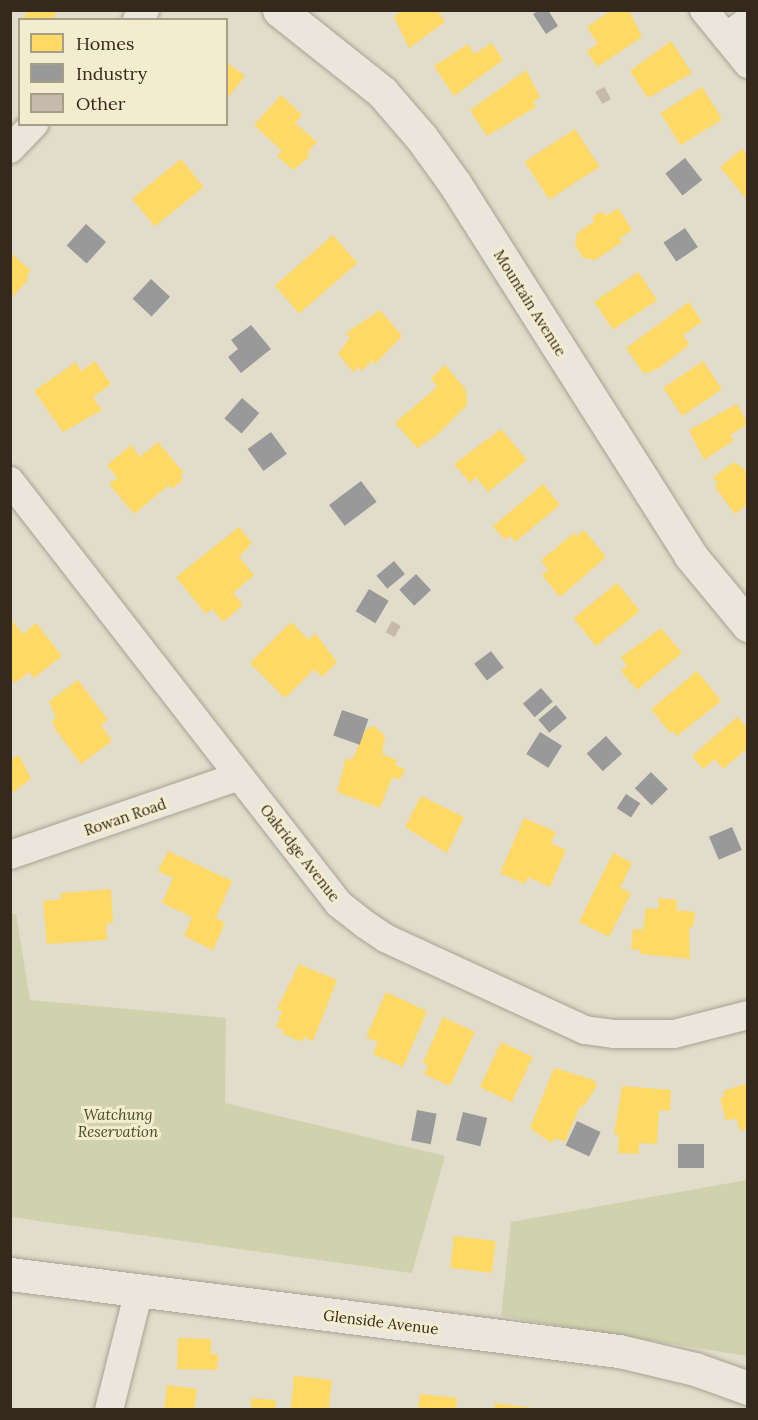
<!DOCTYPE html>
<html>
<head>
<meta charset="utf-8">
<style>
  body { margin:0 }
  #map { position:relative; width:758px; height:1420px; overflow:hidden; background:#e2dcca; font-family:Lora,serif }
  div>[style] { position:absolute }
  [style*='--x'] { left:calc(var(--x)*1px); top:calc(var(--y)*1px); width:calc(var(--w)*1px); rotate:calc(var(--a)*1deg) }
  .green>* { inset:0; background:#cfd2ac }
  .homes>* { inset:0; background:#ffd966; transform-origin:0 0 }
  .industry>* { inset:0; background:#999; transform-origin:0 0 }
  .building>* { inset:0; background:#c5baab; transform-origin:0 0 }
  .roads { filter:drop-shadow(0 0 2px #a7a193) drop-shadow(0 0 2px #a7a193) }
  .street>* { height:28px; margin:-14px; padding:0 14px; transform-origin:14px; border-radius:14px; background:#eae6db }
  .secondary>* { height:33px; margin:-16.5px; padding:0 16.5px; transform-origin:16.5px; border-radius:16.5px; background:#eae6db }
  span { translate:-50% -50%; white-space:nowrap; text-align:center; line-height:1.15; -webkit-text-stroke:6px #f4ecce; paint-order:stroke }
  .street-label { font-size:15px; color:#34291c }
  .park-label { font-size:15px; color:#414f24; font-style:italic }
  .frame { position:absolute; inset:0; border:12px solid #34291c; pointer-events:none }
  .legend { position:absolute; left:18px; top:18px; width:210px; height:108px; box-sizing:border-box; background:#f4ecce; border:2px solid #a79e87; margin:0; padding:8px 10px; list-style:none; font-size:18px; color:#34291c }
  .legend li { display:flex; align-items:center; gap:12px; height:30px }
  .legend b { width:30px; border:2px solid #a79e87 }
</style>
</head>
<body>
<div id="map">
  <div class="green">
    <i style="clip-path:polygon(11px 914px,16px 914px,30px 1000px,226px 1018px,225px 1103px,445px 1156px,412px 1273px,11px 1217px)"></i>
    <i style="clip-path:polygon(747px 1180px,747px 1356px,501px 1316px,511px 1222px)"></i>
  </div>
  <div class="homes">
    <i style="clip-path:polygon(28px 10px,58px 10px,52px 20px,22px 20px)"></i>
    <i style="clip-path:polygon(402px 10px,437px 10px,445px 22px,409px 48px,394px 17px)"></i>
    <i style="clip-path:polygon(612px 10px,629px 10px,642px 37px,597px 67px,587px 51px,598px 44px,587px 27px)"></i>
    <i style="clip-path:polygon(671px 41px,692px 73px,648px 98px,630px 71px)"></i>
    <i style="clip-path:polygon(492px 43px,503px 60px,454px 96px,434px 66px,468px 44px,474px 54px)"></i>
    <i style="clip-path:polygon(226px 62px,245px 76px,226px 100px)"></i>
    <i style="clip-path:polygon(526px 70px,540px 97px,533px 102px,536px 107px,487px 136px,470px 110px)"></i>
    <i style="left:702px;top:87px;width:38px;height:49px;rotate:58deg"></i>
    <i style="clip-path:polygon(281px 95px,302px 115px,295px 123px,317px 142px,307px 153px,310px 156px,293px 170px,277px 156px,282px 151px,254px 125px)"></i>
    <i style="left:575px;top:129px;width:45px;height:60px;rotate:57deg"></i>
    <i style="clip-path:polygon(742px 149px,748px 156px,748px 201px,720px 167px)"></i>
    <i style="left:181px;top:159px;width:36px;height:63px;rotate:51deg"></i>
    <i style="clip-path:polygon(618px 208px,632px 230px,620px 238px,622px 242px,595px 260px,583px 258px,575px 245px,577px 233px,595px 221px,592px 217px,603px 211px,606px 216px)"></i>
    <i style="left:333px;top:235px;width:37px;height:77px;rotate:49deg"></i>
    <i style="clip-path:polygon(10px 252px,31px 271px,26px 276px,29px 279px,10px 299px)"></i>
    <i style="left:638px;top:272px;width:34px;height:53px;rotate:56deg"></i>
    <i style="clip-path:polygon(689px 302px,702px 322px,683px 335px,689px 345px,659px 368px,644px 374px,626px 348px)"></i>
    <i style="clip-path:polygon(380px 310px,402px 336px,375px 364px,372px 361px,361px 371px,359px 367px,353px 372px,338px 354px,350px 337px,346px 333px)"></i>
    <i style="clip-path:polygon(95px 361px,111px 384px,93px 397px,102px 410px,63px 432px,34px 391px,76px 362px,81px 371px)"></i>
    <i style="left:703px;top:361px;width:34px;height:48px;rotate:56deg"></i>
    <i style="clip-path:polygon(445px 365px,466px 390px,467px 405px,437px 435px,417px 448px,395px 423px,437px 387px,431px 378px)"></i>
    <i style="clip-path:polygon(737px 404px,748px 424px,730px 435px,734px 440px,704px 460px,689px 430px)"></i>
    <i style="clip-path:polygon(501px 429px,527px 460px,488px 492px,476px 477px,470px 483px,454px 464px)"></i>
    <i style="clip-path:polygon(158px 442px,184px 473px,180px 476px,183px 480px,172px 489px,169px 485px,134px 514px,109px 484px,117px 478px,107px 465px,131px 445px,140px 457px)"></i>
    <i style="clip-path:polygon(734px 462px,748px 472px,748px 504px,735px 514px,715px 487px,718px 484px,713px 477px)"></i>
    <i style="clip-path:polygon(543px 484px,560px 505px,515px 542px,510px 536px,505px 540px,493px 526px)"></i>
    <i style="clip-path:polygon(239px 527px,252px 543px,239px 557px,254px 575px,233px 593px,243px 605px,223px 622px,212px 609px,206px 614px,176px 577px)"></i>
    <i style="clip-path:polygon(584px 530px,606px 557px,560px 597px,542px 575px,548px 570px,541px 560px,574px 533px,576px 536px)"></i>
    <i style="left:617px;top:583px;width:36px;height:56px;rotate:51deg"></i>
    <i style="clip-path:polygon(10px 618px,23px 634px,36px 623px,62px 656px,34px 678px,29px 672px,15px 683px,10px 677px)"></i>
    <i style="clip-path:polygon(291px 622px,309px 640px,315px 633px,337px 662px,322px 677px,314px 669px,285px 698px,250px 663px)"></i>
    <i style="clip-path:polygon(661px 628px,682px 653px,637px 690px,621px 671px,627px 666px,621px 657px)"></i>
    <i style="clip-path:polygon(697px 671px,721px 701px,677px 736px,673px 731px,670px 733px,651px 709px)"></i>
    <i style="clip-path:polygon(78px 680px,108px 720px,101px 725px,112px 741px,81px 764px,55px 729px,52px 721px,56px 718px,49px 701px)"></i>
    <i style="clip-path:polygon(737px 717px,748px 728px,748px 748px,723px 769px,715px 759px,703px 769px,692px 756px)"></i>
    <i style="clip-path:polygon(374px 726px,385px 736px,382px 754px,397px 760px,395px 765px,405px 769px,400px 780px,392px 777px,380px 808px,337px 792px,346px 758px,352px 760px,366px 729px)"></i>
    <i style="clip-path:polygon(19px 755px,31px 779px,10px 794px,10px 760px)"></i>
    <i style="clip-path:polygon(421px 796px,464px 817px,447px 853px,405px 827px)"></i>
    <i style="clip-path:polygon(524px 818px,556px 832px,551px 843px,566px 850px,550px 887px,528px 877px,525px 884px,500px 873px)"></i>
    <i style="clip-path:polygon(168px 851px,232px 881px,216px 918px,225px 923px,213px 950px,184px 936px,192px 917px,162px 903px,173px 878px,158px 871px)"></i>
    <i style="clip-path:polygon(613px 853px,632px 863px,620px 888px,631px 893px,609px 937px,579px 922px)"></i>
    <i style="clip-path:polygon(111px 889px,113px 923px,106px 924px,107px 940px,47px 944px,43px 901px,61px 899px,61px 893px)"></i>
    <i style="clip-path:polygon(659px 898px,677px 900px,676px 910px,695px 912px,693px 927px,689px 927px,690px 959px,640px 954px,640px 950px,631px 949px,633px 929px,643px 930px,646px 908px,658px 909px)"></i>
    <i style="clip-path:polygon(299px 964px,337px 980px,313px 1041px,304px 1037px,302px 1042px,283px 1034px,284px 1030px,276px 1027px,282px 1011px,277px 1009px)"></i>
    <i style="clip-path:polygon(386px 992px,427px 1011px,403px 1067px,373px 1054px,378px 1042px,366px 1037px)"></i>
    <i style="clip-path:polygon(443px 1017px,475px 1032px,450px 1086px,424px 1074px,428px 1066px,423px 1063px)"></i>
    <i style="left:501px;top:1042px;width:35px;height:50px;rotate:25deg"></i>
    <i style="clip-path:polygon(554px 1068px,594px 1080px,597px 1086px,583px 1107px,580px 1106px,565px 1142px,556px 1138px,551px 1143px,530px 1128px)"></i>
    <i style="clip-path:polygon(748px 1083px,748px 1128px,740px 1131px,736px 1118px,726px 1121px,720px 1098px,725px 1096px,723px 1091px)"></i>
    <i style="clip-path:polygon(622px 1086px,671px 1090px,670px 1111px,659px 1110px,657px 1144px,639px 1143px,639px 1154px,618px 1153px,619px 1135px,614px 1134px)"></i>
    <i style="left:454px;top:1236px;width:42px;height:32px;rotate:7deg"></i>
    <i style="clip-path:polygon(178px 1338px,211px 1339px,211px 1354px,218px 1354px,217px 1370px,177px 1369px)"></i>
    <i style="left:294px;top:1376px;width:38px;height:34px;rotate:6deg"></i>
    <i style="clip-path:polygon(167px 1385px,197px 1389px,194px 1410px,164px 1410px)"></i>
    <i style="clip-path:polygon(420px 1394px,457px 1398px,456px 1410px,418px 1410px)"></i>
    <i style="clip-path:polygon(251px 1398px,276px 1400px,275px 1410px,251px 1410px)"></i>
    <i style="clip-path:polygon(495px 1403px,533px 1408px,532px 1410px,494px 1410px)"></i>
  </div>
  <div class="industry">
    <i style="clip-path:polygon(539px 10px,548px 10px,558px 26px,546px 34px,533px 14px)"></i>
    <i style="left:685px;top:158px;width:28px;height:25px;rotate:52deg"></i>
    <i style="left:86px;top:224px;width:27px;height:29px;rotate:42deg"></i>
    <i style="left:685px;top:228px;width:23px;height:26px;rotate:56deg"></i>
    <i style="left:151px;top:279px;width:26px;height:27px;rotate:43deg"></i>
    <i style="clip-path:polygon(251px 325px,271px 349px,241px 373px,228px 357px,238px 349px,231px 340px)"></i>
    <i style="left:242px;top:398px;width:23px;height:27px;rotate:41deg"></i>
    <i style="left:271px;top:432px;width:27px;height:29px;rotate:54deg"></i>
    <i style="left:361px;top:481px;width:26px;height:40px;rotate:53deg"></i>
    <i style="left:394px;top:561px;width:17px;height:23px;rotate:50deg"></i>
    <i style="left:416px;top:574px;width:22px;height:23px;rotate:47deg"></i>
    <i style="left:369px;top:589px;width:23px;height:26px;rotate:31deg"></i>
    <i style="left:491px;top:651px;width:21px;height:21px;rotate:53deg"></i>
    <i style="left:541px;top:688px;width:18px;height:24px;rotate:49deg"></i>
    <i style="left:556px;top:705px;width:17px;height:23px;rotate:50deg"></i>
    <i style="left:342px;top:710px;width:28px;height:27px;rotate:19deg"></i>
    <i style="left:540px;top:732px;width:26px;height:26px;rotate:32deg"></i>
    <i style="left:606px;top:736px;width:24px;height:26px;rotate:48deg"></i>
    <i style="left:651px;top:772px;width:24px;height:23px;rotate:45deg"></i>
    <i style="left:626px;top:794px;width:17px;height:17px;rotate:33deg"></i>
    <i style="left:732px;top:827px;width:25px;height:25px;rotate:67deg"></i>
    <i style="left:417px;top:1110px;width:20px;height:31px;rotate:11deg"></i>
    <i style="left:463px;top:1112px;width:25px;height:29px;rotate:14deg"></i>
    <i style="left:577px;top:1121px;width:26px;height:27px;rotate:25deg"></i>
    <i style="left:704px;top:1144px;width:24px;height:26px;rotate:90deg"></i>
  </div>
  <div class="building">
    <i style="left:604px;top:87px;width:14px;height:10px;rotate:60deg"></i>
    <i style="left:392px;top:621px;width:10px;height:13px;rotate:29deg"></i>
  </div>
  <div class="roads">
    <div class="street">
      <i style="--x:704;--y:10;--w:70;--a:50.8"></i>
      <i style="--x:137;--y:20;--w:13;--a:-51"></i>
      <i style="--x:726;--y:37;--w:27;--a:-36"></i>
      <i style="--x:10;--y:149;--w:35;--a:-46"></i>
      <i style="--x:10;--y:481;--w:536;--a:52.13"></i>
      <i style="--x:339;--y:904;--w:34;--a:38"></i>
      <i style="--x:366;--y:925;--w:23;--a:34"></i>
      <i style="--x:385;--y:938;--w:220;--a:24.7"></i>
      <i style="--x:585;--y:1030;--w:30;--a:8"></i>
      <i style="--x:615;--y:1034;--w:59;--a:0"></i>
      <i style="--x:674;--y:1034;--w:76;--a:-14.4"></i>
      <i style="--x:10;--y:855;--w:242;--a:-19"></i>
      <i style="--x:109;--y:1410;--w:123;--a:-75.9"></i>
    </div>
    <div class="secondary">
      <i style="--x:279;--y:10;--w:132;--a:38.5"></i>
      <i style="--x:382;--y:92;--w:60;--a:49.1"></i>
      <i style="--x:421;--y:137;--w:58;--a:54.1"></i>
      <i style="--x:455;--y:184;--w:439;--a:57.6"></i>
      <i style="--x:690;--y:555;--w:91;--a:50.4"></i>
      <i style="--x:10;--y:1274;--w:614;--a:7.21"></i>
      <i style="--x:619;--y:1351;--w:78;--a:13.3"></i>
      <i style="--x:695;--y:1369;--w:56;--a:19.7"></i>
    </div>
  </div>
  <div class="street-label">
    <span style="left:530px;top:303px;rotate:58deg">Mountain Avenue</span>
    <span style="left:125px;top:817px;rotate:-19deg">Rowan Road</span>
    <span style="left:300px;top:853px;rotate:52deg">Oakridge Avenue</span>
    <span style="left:381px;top:1322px;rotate:7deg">Glenside Avenue</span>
  </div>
  <div class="park-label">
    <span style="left:118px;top:1123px">Watchung<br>Reservation</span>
  </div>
  <div class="frame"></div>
  <ul class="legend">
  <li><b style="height:16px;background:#ffd966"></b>Homes</li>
  <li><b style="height:16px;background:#999"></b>Industry</li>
  <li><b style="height:16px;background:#c5baab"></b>Other</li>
  </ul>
</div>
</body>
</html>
